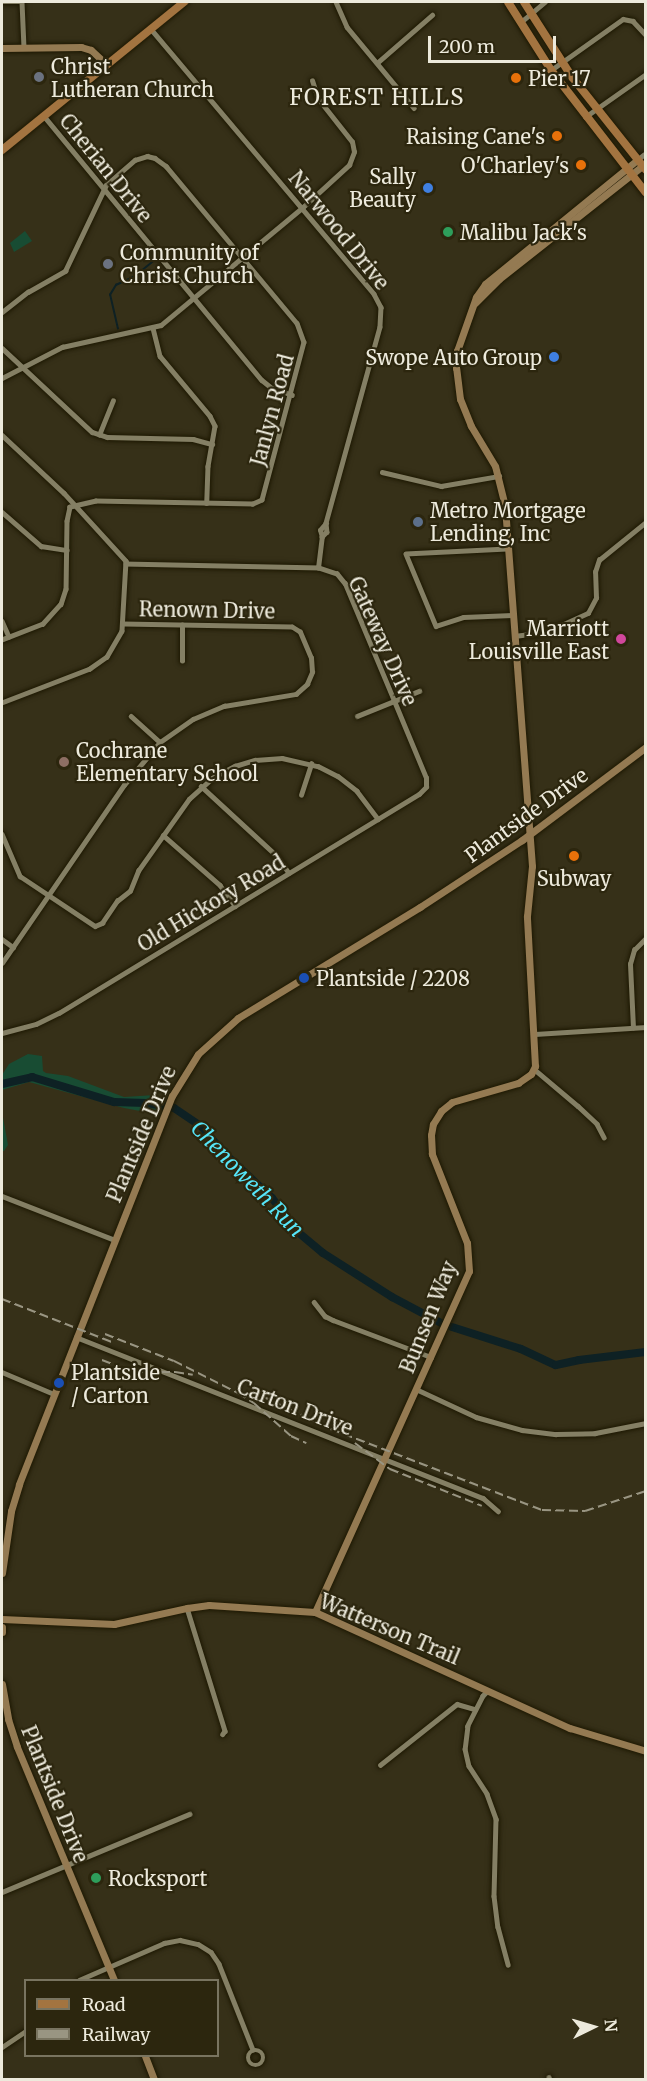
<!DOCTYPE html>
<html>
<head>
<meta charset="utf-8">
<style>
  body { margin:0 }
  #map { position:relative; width:647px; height:2081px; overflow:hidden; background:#363018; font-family:Merriweather,serif }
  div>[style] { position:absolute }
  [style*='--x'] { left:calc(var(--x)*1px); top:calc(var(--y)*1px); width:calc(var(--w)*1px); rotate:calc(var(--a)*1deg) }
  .green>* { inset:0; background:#184c33 }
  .stream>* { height:1.5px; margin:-0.75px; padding:0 0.75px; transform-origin:0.75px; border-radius:0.75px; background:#0e2124 }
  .river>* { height:8px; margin:-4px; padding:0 4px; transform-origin:4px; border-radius:4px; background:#0e2124 }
  .roads { filter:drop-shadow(0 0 2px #1d1802) drop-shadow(0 0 2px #1d1802) }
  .street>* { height:4.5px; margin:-2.25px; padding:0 2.25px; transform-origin:2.25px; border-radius:2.25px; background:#847f64 }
  .street>.ring { margin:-2.25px; padding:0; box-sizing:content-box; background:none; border:4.5px solid #847f64; border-radius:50% }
  .secondary>* { height:7px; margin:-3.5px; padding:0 3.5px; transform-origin:3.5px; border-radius:3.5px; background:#947a52 }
  .primary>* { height:8px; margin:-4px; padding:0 4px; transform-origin:4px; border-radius:4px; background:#a37440 }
  .rail>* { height:1.5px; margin-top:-0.75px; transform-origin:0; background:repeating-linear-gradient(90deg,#999582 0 9px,transparent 0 13.5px) }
  .dots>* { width:16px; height:16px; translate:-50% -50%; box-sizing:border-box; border:3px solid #2c260e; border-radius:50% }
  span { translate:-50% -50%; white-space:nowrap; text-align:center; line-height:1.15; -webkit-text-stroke:4.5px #2c260e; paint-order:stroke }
  .poi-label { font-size:20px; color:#edeadc }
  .left { translate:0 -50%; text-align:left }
  .right { translate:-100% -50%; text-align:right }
  .street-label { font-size:20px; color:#edeadc }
  .water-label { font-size:21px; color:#56e5f8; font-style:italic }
  .quarter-label { font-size:22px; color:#edeadc; letter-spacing:1.5px }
  .frame { position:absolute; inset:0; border:3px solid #edeadc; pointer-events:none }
  .legend { position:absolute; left:24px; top:1979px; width:195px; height:78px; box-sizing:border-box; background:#2c260e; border:2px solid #797460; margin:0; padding:8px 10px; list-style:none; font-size:18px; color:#edeadc }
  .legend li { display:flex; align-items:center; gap:12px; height:30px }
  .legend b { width:30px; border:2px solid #797460 }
  .north { position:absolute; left:563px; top:1997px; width:60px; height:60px; -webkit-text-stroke:4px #2c260e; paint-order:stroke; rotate:85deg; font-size:16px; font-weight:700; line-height:24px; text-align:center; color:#edeadc }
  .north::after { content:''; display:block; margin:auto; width:21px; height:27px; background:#edeadc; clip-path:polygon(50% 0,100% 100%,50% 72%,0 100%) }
  .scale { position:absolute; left:428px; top:36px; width:128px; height:27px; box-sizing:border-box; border:3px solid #edeadc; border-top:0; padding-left:8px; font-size:18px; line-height:21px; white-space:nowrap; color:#edeadc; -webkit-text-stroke:4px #2c260e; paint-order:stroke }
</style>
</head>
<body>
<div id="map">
  <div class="green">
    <i style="clip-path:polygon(25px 231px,32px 241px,14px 252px,10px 243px)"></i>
    <i style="clip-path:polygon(28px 1054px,42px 1056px,43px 1071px,46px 1073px,68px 1076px,124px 1097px,155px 1095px,161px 1100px,156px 1114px,124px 1108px,29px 1082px,2px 1090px,2px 1075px,9px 1064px)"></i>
    <i style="clip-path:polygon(2px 1112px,8px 1145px,4px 1151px,2px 1151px)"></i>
  </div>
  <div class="stream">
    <i style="--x:118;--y:329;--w:35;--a:-103"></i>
    <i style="--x:110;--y:295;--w:12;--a:-59"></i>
    <i style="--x:116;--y:285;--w:21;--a:-25"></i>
    <i style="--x:135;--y:276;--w:26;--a:-39"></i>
  </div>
  <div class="river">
    <i style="--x:2;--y:1084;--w:31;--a:-13"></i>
    <i style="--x:32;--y:1077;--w:86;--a:17"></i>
    <i style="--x:114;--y:1102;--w:32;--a:2"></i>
    <i style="--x:146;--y:1103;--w:28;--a:10"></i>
    <i style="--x:174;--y:1108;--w:34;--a:34"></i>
    <i style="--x:202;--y:1127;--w:35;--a:50"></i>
    <i style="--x:225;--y:1154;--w:64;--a:43.1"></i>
    <i style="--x:272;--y:1198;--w:44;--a:52.4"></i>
    <i style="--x:299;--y:1233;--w:31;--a:40"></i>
    <i style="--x:323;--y:1253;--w:82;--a:32.5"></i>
    <i style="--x:392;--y:1297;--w:55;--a:28"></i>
    <i style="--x:452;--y:1327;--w:72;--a:17.7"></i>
    <i style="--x:521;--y:1349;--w:38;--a:25"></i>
    <i style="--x:556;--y:1365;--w:24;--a:-12"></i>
    <i style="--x:579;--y:1360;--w:67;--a:-6.8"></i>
  </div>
  <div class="roads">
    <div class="street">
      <i style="--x:2;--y:2;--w:20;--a:0"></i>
      <i style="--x:22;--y:2;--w:45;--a:87.5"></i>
      <i style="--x:336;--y:2;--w:27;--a:66"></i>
      <i style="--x:347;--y:27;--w:105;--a:50.4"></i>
      <i style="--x:521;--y:22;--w:31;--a:-40"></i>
      <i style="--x:151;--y:29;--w:346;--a:49.9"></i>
      <i style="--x:374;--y:294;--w:15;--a:62"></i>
      <i style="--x:381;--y:307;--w:20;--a:93"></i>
      <i style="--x:380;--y:327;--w:203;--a:105.4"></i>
      <i style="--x:326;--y:523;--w:9;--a:84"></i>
      <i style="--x:327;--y:532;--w:7;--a:135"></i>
      <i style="--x:377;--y:63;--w:73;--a:-41.1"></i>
      <i style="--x:551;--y:70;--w:88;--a:-35.3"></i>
      <i style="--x:623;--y:19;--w:10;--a:11"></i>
      <i style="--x:633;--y:21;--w:19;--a:47"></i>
      <i style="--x:44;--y:116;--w:342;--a:50.5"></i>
      <i style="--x:262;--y:380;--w:13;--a:39"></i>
      <i style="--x:272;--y:388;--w:21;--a:19"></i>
      <i style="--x:585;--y:117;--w:75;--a:-35.2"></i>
      <i style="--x:637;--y:160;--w:11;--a:-38"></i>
      <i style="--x:2;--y:312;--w:33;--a:-38"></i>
      <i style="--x:28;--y:292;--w:43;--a:-29.6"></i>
      <i style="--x:65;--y:271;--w:95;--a:-64.5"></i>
      <i style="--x:106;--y:185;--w:38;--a:-41"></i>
      <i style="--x:135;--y:160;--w:13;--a:-18"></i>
      <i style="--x:147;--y:156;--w:8;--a:14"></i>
      <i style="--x:155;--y:158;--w:14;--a:36"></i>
      <i style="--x:166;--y:166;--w:204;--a:50.2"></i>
      <i style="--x:297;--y:323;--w:20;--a:70"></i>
      <i style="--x:304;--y:342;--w:163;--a:104.9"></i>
      <i style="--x:262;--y:500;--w:10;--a:156"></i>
      <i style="--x:253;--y:504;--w:157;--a:-178.9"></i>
      <i style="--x:96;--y:501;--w:27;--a:167"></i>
      <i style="--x:70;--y:507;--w:14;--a:102"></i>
      <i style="--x:67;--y:521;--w:68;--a:90.8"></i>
      <i style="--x:66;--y:589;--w:16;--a:108"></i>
      <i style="--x:61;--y:604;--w:27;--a:132"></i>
      <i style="--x:43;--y:624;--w:44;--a:158.7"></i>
      <i style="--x:153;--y:328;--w:29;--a:76"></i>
      <i style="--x:160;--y:356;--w:78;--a:50.2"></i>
      <i style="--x:210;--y:416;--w:11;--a:63"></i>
      <i style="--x:215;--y:426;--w:41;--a:99.9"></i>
      <i style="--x:208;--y:466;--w:37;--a:92"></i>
      <i style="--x:2;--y:348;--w:123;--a:43"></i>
      <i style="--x:92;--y:432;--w:16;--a:18"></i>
      <i style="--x:107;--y:437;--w:86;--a:1.3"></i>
      <i style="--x:193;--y:439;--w:20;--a:15"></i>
      <i style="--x:2;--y:378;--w:68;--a:-27.3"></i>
      <i style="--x:62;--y:347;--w:101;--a:-12.5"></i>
      <i style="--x:161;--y:325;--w:183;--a:-39.7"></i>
      <i style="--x:302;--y:208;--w:64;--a:-42.5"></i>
      <i style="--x:349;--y:165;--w:14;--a:-69"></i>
      <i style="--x:354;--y:152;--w:10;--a:-101"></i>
      <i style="--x:352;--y:142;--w:55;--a:-128.3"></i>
      <i style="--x:318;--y:99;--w:19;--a:-108"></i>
      <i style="--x:2;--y:435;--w:85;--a:43.1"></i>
      <i style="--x:64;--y:493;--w:92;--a:47.6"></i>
      <i style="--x:126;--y:561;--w:70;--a:93.3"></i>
      <i style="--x:122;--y:631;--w:30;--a:120"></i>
      <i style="--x:107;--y:657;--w:21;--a:145"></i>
      <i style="--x:90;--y:669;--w:94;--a:158.9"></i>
      <i style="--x:99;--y:435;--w:37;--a:-68"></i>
      <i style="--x:382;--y:472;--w:61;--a:13.3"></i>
      <i style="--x:441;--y:486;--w:59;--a:-9.8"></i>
      <i style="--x:2;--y:512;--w:52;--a:41.1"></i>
      <i style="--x:41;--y:546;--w:26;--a:9"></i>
      <i style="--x:507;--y:549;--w:101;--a:177.2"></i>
      <i style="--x:406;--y:554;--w:78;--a:67.4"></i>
      <i style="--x:436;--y:626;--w:28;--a:-18"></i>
      <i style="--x:463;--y:617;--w:49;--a:-2.3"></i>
      <i style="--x:318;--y:568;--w:31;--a:-83"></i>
      <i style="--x:322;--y:537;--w:7;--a:-106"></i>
      <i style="--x:320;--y:530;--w:9;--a:-49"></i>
      <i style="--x:2;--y:621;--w:17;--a:66"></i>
      <i style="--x:514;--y:636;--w:32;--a:-7"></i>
      <i style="--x:546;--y:632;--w:46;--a:-24.3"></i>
      <i style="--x:588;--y:613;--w:17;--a:-62"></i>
      <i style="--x:596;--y:598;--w:26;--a:-92"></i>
      <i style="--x:595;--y:572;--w:13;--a:-72"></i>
      <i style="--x:599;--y:560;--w:60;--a:-39"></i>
      <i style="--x:182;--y:661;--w:36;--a:-90"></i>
      <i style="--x:131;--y:716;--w:39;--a:42"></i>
      <i style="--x:357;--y:716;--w:67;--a:-22"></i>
      <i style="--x:201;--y:786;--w:102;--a:42.6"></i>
      <i style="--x:276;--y:855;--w:22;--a:54"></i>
      <i style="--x:301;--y:795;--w:33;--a:-72"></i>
      <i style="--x:2;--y:834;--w:46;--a:66.8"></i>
      <i style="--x:20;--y:876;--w:90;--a:33.7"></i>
      <i style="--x:95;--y:926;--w:8;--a:-23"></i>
      <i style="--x:102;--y:923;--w:27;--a:-56"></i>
      <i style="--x:117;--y:901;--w:16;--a:-38"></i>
      <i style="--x:130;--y:891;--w:22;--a:-68"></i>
      <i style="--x:138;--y:871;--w:88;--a:-54.7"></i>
      <i style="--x:189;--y:799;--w:31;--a:-42"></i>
      <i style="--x:212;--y:778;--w:26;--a:-28"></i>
      <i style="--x:235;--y:766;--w:21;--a:-17"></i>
      <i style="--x:255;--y:760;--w:27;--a:-4"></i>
      <i style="--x:282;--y:758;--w:37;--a:13"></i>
      <i style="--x:318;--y:766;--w:22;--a:27"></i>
      <i style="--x:338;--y:776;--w:24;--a:38"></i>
      <i style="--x:357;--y:791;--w:35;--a:53"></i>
      <i style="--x:163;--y:835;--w:76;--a:41.3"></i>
      <i style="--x:220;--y:885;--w:26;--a:54"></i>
      <i style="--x:2;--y:939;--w:14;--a:36"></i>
      <i style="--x:2;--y:963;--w:216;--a:-55.6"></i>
      <i style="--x:124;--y:785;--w:56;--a:-50.1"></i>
      <i style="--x:160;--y:742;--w:40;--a:-34.9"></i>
      <i style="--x:193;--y:719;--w:34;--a:-23"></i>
      <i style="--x:224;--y:706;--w:73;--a:-9.5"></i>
      <i style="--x:296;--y:694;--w:15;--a:-42"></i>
      <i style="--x:307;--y:684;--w:13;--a:-67"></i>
      <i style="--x:312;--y:672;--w:14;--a:-94"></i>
      <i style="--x:311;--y:658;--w:28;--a:-113"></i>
      <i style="--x:300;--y:632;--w:9;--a:-148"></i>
      <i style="--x:292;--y:627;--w:168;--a:-179"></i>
      <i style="--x:633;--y:1028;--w:64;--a:-92.7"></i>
      <i style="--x:630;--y:964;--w:15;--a:-74"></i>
      <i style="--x:634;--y:950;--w:17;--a:-45"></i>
      <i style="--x:2;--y:1033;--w:35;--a:-15"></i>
      <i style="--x:36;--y:1024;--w:25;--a:-26"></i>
      <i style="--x:59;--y:1013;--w:421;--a:-31.3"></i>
      <i style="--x:419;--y:794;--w:10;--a:-45"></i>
      <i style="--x:426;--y:787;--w:9;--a:-90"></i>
      <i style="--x:426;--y:778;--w:83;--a:-112.6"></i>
      <i style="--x:394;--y:701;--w:127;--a:-112.7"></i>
      <i style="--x:345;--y:584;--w:13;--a:-129"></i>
      <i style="--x:337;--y:574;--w:20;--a:-162"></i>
      <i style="--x:318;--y:568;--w:192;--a:-178.8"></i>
      <i style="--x:535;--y:1034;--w:111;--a:-3.6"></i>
      <i style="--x:534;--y:1069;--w:57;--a:40.1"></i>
      <i style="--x:578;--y:1106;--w:26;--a:43"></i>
      <i style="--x:597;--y:1124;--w:15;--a:62"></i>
      <i style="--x:2;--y:1196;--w:121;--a:21.3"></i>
      <i style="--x:314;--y:1302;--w:18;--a:52"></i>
      <i style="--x:325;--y:1316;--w:9;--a:27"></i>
      <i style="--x:333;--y:1320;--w:105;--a:20.7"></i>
      <i style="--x:76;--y:1337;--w:438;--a:21.6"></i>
      <i style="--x:483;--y:1498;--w:20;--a:41"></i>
      <i style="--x:2;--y:1372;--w:56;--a:22.9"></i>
      <i style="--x:416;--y:1389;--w:66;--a:25"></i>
      <i style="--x:476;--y:1417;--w:48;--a:15.8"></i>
      <i style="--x:522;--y:1430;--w:34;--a:7"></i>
      <i style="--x:556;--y:1434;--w:39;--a:-1"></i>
      <i style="--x:595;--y:1433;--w:52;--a:-11.1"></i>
      <i style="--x:187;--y:1608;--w:129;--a:72.8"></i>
      <i style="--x:225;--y:1731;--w:4;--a:124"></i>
      <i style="--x:488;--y:1691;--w:7;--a:135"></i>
      <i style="--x:483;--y:1696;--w:34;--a:117"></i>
      <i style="--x:468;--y:1726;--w:23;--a:97"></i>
      <i style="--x:465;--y:1749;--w:17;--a:77"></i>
      <i style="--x:469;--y:1766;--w:33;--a:57"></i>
      <i style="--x:487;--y:1794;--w:27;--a:70"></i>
      <i style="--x:496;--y:1819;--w:77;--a:91.5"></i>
      <i style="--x:494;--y:1896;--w:31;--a:83"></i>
      <i style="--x:498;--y:1927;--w:39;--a:75"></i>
      <i style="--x:380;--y:1765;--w:98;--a:-38.4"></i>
      <i style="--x:457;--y:1704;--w:19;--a:16"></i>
      <i style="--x:2;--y:1892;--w:203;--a:-22.6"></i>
      <i style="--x:79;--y:1980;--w:93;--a:-23.5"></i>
      <i style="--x:164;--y:1943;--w:16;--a:-11"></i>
      <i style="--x:180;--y:1940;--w:18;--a:13"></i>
      <i style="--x:198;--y:1944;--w:15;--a:32"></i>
      <i style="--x:211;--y:1952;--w:14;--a:56"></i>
      <i style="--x:219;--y:1964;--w:92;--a:68.4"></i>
      <i style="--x:2;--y:2047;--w:29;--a:-34"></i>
      <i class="ring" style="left:248px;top:2050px;width:11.5px;height:11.5px"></i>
      <i style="--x:549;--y:2077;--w:3;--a:72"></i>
    </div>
    <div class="secondary">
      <i style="--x:2;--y:48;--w:79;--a:-0.7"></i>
      <i style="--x:81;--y:47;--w:10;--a:17"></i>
      <i style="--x:91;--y:50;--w:21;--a:43"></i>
      <i style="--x:475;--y:303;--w:34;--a:-45"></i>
      <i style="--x:499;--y:279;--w:182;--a:-38.3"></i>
      <i style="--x:2;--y:1573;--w:63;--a:-81.7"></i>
      <i style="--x:11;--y:1511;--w:28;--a:-73"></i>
      <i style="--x:19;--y:1484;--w:417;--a:-68.5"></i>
      <i style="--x:172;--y:1096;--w:49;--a:-58.2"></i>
      <i style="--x:198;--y:1054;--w:54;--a:-42"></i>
      <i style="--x:238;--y:1018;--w:213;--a:-31.4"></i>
      <i style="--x:420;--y:907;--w:122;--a:-33.3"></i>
      <i style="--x:522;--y:840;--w:155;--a:-36.9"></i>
      <i style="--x:315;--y:1612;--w:374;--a:-65.7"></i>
      <i style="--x:469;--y:1271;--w:28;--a:-94"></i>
      <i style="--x:467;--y:1243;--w:96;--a:-111.5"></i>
      <i style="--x:432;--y:1154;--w:19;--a:-93"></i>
      <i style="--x:431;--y:1135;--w:11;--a:-80"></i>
      <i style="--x:433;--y:1124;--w:15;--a:-58"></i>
      <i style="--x:441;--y:1111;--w:14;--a:-39"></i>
      <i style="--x:452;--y:1102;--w:69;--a:-16.1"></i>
      <i style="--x:518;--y:1083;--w:16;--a:-35"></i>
      <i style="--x:531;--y:1074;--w:9;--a:-63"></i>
      <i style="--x:535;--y:1066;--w:150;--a:-93.1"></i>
      <i style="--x:527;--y:916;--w:50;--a:-84.3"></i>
      <i style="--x:532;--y:866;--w:361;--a:-94.3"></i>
      <i style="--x:505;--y:506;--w:41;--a:-104"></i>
      <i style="--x:495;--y:466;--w:47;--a:-121"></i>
      <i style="--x:471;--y:426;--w:29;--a:-112"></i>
      <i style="--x:460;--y:399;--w:31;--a:-97"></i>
      <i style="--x:456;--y:368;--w:17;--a:-87"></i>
      <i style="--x:457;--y:351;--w:57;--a:-70.6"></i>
      <i style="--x:476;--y:297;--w:16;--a:-55"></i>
      <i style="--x:485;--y:284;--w:196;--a:-39.2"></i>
      <i style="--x:2;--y:1619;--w:112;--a:2.6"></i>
      <i style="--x:114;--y:1624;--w:75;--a:-12.4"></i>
      <i style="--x:187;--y:1608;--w:22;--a:-8"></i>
      <i style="--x:209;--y:1605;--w:106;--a:3.8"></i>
      <i style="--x:315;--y:1612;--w:280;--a:24.5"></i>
      <i style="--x:570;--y:1728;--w:79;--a:16.8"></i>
      <i style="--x:2;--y:1627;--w:5;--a:90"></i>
      <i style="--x:2;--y:1684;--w:36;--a:80"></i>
      <i style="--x:8;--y:1719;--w:29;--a:72"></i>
      <i style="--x:17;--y:1747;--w:252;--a:67.4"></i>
      <i style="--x:145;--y:2056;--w:26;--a:69"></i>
    </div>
    <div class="primary">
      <i style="--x:508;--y:2;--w:80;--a:57.7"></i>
      <i style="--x:551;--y:70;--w:155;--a:52.3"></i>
      <i style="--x:524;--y:2;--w:89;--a:57.4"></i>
      <i style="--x:572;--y:77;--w:119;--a:51.5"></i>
      <i style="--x:2;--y:150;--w:235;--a:-39.1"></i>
    </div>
  </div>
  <div class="rail">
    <i style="--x:2;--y:1299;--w:118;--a:21.4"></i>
    <i style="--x:105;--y:1334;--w:74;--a:21.4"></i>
    <i style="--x:174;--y:1361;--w:72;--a:26.6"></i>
    <i style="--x:238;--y:1393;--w:19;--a:32"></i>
    <i style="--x:254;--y:1403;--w:50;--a:41.7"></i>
    <i style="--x:291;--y:1436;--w:17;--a:25"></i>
    <i style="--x:102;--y:1360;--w:34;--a:21"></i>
    <i style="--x:134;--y:1372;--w:41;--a:0"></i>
    <i style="--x:175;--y:1372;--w:18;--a:9"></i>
    <i style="--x:264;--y:1397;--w:81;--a:25.6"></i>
    <i style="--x:331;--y:1429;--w:226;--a:21"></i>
    <i style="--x:542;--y:1510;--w:43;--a:1.3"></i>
    <i style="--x:585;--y:1511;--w:64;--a:-18.2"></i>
    <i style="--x:355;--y:1443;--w:44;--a:36.6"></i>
    <i style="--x:390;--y:1469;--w:99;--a:21.9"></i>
  </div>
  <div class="dots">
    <i style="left:39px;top:77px;background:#6b7280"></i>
    <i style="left:516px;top:78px;background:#e8710a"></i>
    <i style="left:557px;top:136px;background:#e8710a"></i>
    <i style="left:581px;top:165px;background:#e8710a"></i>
    <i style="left:428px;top:188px;background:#3f7fe0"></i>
    <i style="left:448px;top:232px;background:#2e9e5b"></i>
    <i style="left:108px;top:264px;background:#6b7280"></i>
    <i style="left:554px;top:357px;background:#3f7fe0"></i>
    <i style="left:418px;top:522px;background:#5c6f8a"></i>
    <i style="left:621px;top:639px;background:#d1479c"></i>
    <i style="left:64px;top:762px;background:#8d6e63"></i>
    <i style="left:574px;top:856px;background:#e8710a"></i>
    <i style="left:304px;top:978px;background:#1a4fb4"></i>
    <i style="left:59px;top:1383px;background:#1a4fb4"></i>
    <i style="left:96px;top:1878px;background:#2e9e5b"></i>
  </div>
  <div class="poi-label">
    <span class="left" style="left:51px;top:78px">Christ<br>Lutheran Church</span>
    <span class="left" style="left:528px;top:78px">Pier 17</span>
    <span class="right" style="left:545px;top:136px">Raising Cane's</span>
    <span class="right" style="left:569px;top:165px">O'Charley's</span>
    <span class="right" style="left:416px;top:188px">Sally<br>Beauty</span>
    <span class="left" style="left:460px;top:232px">Malibu Jack's</span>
    <span class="left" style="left:120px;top:264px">Community of<br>Christ Church</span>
    <span class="right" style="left:542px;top:357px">Swope Auto Group</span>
    <span class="left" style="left:430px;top:522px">Metro Mortgage<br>Lending, Inc</span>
    <span class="right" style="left:609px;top:640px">Marriott<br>Louisville East</span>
    <span class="left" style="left:76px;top:762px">Cochrane<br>Elementary School</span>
    <span style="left:574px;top:878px">Subway</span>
    <span class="left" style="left:316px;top:978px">Plantside / 2208</span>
    <span class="left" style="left:71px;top:1384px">Plantside<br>/ Carton</span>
    <span class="left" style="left:108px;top:1878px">Rocksport</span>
  </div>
  <div class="street-label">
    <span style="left:106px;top:168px;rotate:51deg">Cherian Drive</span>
    <span style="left:339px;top:230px;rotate:51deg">Narwood Drive</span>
    <span style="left:272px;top:410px;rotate:-75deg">Janlyn Road</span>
    <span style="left:207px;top:610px;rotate:1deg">Renown Drive</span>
    <span style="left:383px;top:641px;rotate:66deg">Gateway Drive</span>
    <span style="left:526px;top:815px;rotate:-36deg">Plantside Drive</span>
    <span style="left:211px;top:903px;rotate:-31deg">Old Hickory Road</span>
    <span style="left:141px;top:1134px;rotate:-67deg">Plantside Drive</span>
    <span style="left:428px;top:1317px;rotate:-68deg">Bunsen Way</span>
    <span style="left:295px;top:1407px;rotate:21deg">Carton Drive</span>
    <span style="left:390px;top:1629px;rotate:23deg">Watterson Trail</span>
    <span style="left:55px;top:1794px;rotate:68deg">Plantside Drive</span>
  </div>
  <div class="water-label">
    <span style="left:247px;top:1179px;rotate:46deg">Chenoweth Run</span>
  </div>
  <div class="quarter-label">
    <span style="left:377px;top:98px">FOREST HILLS</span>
  </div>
  <div class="frame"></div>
  <ul class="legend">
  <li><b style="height:8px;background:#a37440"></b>Road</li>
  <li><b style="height:8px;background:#999582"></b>Railway</li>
  </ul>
  <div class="north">N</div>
  <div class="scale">200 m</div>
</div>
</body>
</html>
